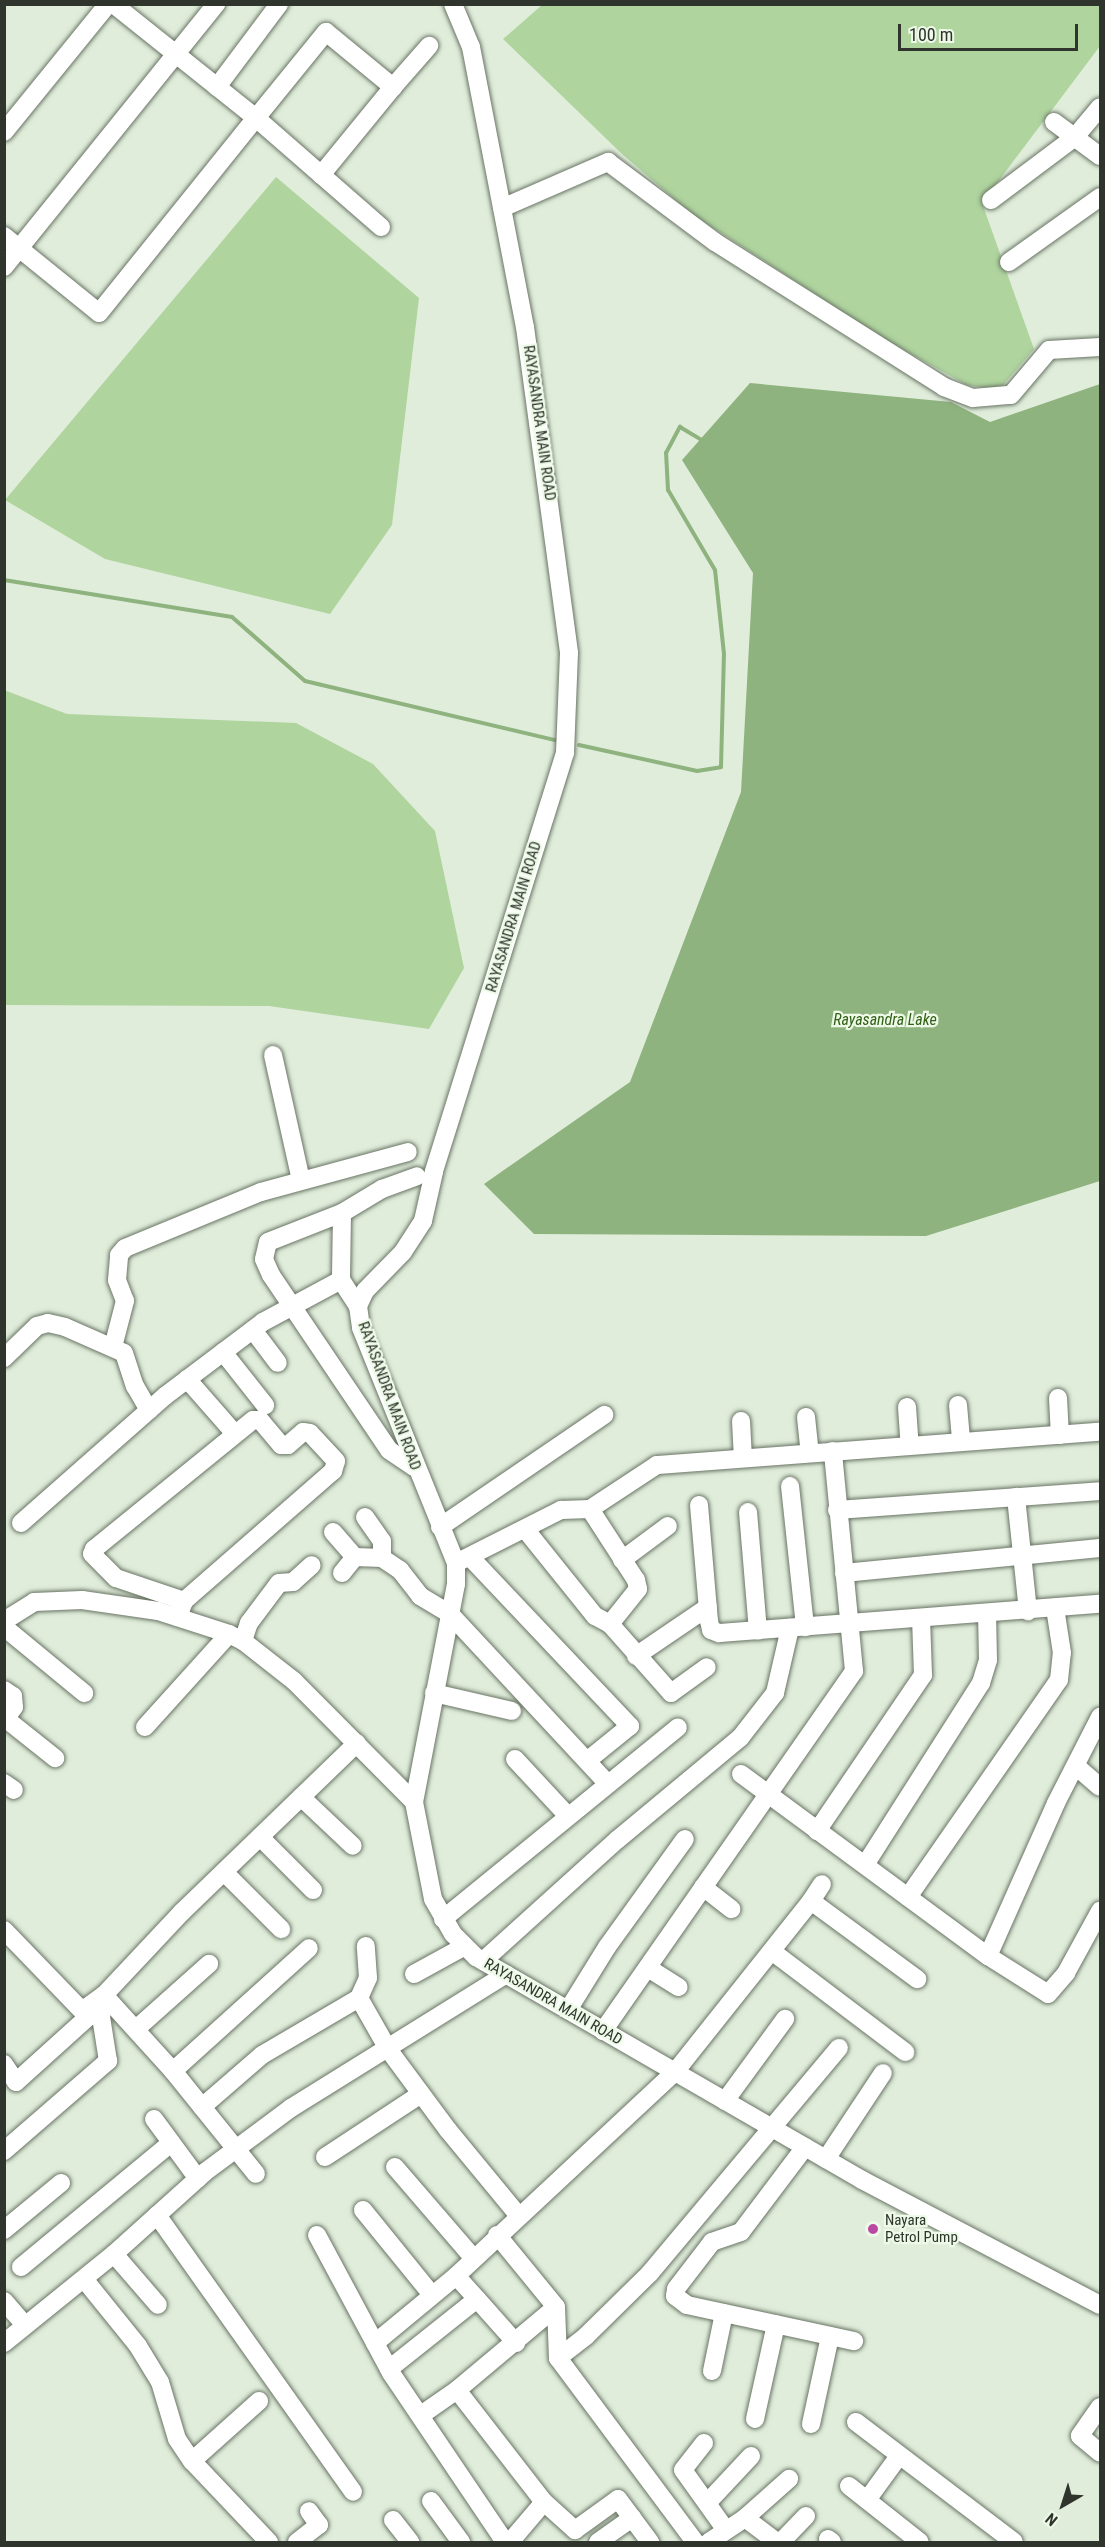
<!DOCTYPE html>
<html>
<head>
<meta charset="utf-8">
<style>
  body { margin:0 }
  #map { position:relative; width:1105px; height:2547px; overflow:hidden; background:#e0eddb; font-family:"Roboto Condensed",sans-serif }
  div>[style] { position:absolute }
  [style*='--x'] { left:calc(var(--x)*1px); top:calc(var(--y)*1px); width:calc(var(--w)*1px); rotate:calc(var(--a)*1deg) }
  .green>* { inset:0; background:#afd49e }
  .water>* { inset:0; background:#8fb37e }
  .stream>* { height:4px; margin:-2px; padding:0 2px; transform-origin:2px; border-radius:2px; background:#8fb37e }
  .roads { filter:drop-shadow(0 0 2px #697464) drop-shadow(0 0 2px #697464) }
  .minor>* { height:18px; margin:-9px; padding:0 9px; transform-origin:9px; border-radius:9px; background:#fff }
  .dots>* { width:16px; height:16px; translate:-50% -50%; box-sizing:border-box; border:3px solid #eefae8; border-radius:50% }
  span { translate:-50% -50%; white-space:nowrap; text-align:center; line-height:1.15; -webkit-text-stroke:4.5px #eefae8; paint-order:stroke }
  .street-label { font-size:15px; color:#2f342d }
  .poi-label { font-size:15px; color:#2f342d }
  .left { translate:0 -50%; text-align:left }
  .water-label { font-size:16px; color:#336017; font-style:italic }
  .frame { position:absolute; inset:0; border:6px solid #2f342d; pointer-events:none }
  .north { position:absolute; left:1033px; top:2475px; width:60px; height:60px; -webkit-text-stroke:4px #eefae8; paint-order:stroke; rotate:219deg; font-size:16px; font-weight:700; line-height:24px; text-align:center; color:#2f342d }
  .north::after { content:''; display:block; margin:auto; width:21px; height:27px; background:#2f342d; clip-path:polygon(50% 0,100% 100%,50% 72%,0 100%) }
  .scale { position:absolute; left:898px; top:24px; width:180px; height:27px; box-sizing:border-box; border:3px solid #2f342d; border-top:0; padding-left:8px; font-size:18px; line-height:21px; white-space:nowrap; color:#2f342d; -webkit-text-stroke:4px #eefae8; paint-order:stroke }
</style>
</head>
<body>
<div id="map">
  <div class="green">
    <i style="clip-path:polygon(542px 5px,1100px 5px,1100px 46px,982px 203px,1034px 349px,999px 390px,967px 385px,886px 340px,692px 214px,622px 154px,503px 39px)"></i>
    <i style="clip-path:polygon(276px 177px,419px 298px,392px 525px,330px 614px,105px 559px,5px 500px)"></i>
    <i style="clip-path:polygon(4px 690px,67px 714px,296px 723px,373px 764px,435px 831px,464px 968px,429px 1029px,269px 1006px,5px 1005px)"></i>
  </div>
  <div class="water">
    <i style="clip-path:polygon(750px 383px,951px 402px,990px 422px,1100px 384px,1100px 1181px,926px 1236px,534px 1234px,484px 1184px,630px 1082px,741px 792px,753px 573px,682px 460px)"></i>
  </div>
  <div class="stream">
    <i style="--x:4;--y:580;--w:231;--a:9.2"></i>
    <i style="--x:232;--y:617;--w:97;--a:41.2"></i>
    <i style="--x:305;--y:681;--w:257;--a:13.3"></i>
    <i style="--x:579;--y:745;--w:121;--a:12.4"></i>
    <i style="--x:697;--y:771;--w:24;--a:-9"></i>
    <i style="--x:721;--y:767;--w:113;--a:-88.5"></i>
    <i style="--x:724;--y:654;--w:84;--a:-96.1"></i>
    <i style="--x:715;--y:570;--w:93;--a:-120.4"></i>
    <i style="--x:668;--y:490;--w:37;--a:-93"></i>
    <i style="--x:666;--y:453;--w:30;--a:-62"></i>
    <i style="--x:680;--y:427;--w:27;--a:31"></i>
  </div>
  <div class="roads">
    <div class="minor">
      <i style="--x:453;--y:4;--w:47;--a:67.3"></i>
      <i style="--x:471;--y:47;--w:285;--a:79.1"></i>
      <i style="--x:525;--y:327;--w:329;--a:82.3"></i>
      <i style="--x:569;--y:653;--w:100;--a:92.3"></i>
      <i style="--x:565;--y:753;--w:439;--a:107.4"></i>
      <i style="--x:434;--y:1172;--w:50;--a:102.7"></i>
      <i style="--x:423;--y:1221;--w:37;--a:123"></i>
      <i style="--x:403;--y:1252;--w:54;--a:134.3"></i>
      <i style="--x:365;--y:1291;--w:17;--a:115"></i>
      <i style="--x:358;--y:1306;--w:22;--a:82"></i>
      <i style="--x:361;--y:1328;--w:253;--a:68"></i>
      <i style="--x:456;--y:1563;--w:21;--a:90"></i>
      <i style="--x:456;--y:1584;--w:222;--a:100.9"></i>
      <i style="--x:414;--y:1802;--w:99;--a:78.9"></i>
      <i style="--x:433;--y:1899;--w:40;--a:60.3"></i>
      <i style="--x:453;--y:1934;--w:33;--a:45"></i>
      <i style="--x:476;--y:1957;--w:446;--a:30"></i>
      <i style="--x:862;--y:2180;--w:269;--a:27.7"></i>
      <i style="--x:217;--y:87;--w:104;--a:-53.2"></i>
      <i style="--x:1054;--y:122;--w:57;--a:36.5"></i>
      <i style="--x:4;--y:132;--w:165;--a:-50.9"></i>
      <i style="--x:321;--y:175;--w:114;--a:-50.7"></i>
      <i style="--x:991;--y:200;--w:105;--a:-36.9"></i>
      <i style="--x:1075;--y:137;--w:39;--a:-50"></i>
      <i style="--x:502;--y:208;--w:116;--a:-23.5"></i>
      <i style="--x:608;--y:162;--w:134;--a:36.8"></i>
      <i style="--x:715;--y:242;--w:271;--a:32.3"></i>
      <i style="--x:944;--y:387;--w:31;--a:21"></i>
      <i style="--x:973;--y:398;--w:38;--a:-5"></i>
      <i style="--x:1011;--y:395;--w:59;--a:-49.8"></i>
      <i style="--x:1049;--y:350;--w:51;--a:-3.4"></i>
      <i style="--x:381;--y:227;--w:166;--a:-138.9"></i>
      <i style="--x:256;--y:118;--w:111;--a:-50.9"></i>
      <i style="--x:326;--y:32;--w:87;--a:39.4"></i>
      <i style="--x:393;--y:87;--w:55;--a:-48.7"></i>
      <i style="--x:4;--y:236;--w:122;--a:39"></i>
      <i style="--x:99;--y:313;--w:250;--a:-51.2"></i>
      <i style="--x:256;--y:118;--w:183;--a:-141.4"></i>
      <i style="--x:1009;--y:262;--w:112;--a:-35.5"></i>
      <i style="--x:4;--y:267;--w:338;--a:-51.1"></i>
      <i style="--x:273;--y:1055;--w:128;--a:77.4"></i>
      <i style="--x:342;--y:1213;--w:67;--a:90.9"></i>
      <i style="--x:341;--y:1280;--w:31;--a:57"></i>
      <i style="--x:253;--y:1330;--w:41;--a:52.9"></i>
      <i style="--x:113;--y:1347;--w:48;--a:-75.4"></i>
      <i style="--x:125;--y:1301;--w:22;--a:-111"></i>
      <i style="--x:117;--y:1280;--w:25;--a:-85"></i>
      <i style="--x:119;--y:1255;--w:9;--a:-49"></i>
      <i style="--x:125;--y:1248;--w:147;--a:-22.4"></i>
      <i style="--x:261;--y:1192;--w:152;--a:-15.2"></i>
      <i style="--x:223;--y:1352;--w:68;--a:51.6"></i>
      <i style="--x:4;--y:1358;--w:46;--a:-44.1"></i>
      <i style="--x:37;--y:1326;--w:11;--a:-15"></i>
      <i style="--x:48;--y:1323;--w:17;--a:13"></i>
      <i style="--x:65;--y:1327;--w:64;--a:23.8"></i>
      <i style="--x:124;--y:1353;--w:35;--a:72"></i>
      <i style="--x:135;--y:1386;--w:28;--a:60"></i>
      <i style="--x:187;--y:1379;--w:64;--a:48.8"></i>
      <i style="--x:1058;--y:1398;--w:37;--a:87"></i>
      <i style="--x:958;--y:1405;--w:37;--a:85"></i>
      <i style="--x:907;--y:1407;--w:39;--a:86"></i>
      <i style="--x:806;--y:1417;--w:36;--a:84"></i>
      <i style="--x:741;--y:1421;--w:37;--a:87"></i>
      <i style="--x:414;--y:1467;--w:30;--a:-146"></i>
      <i style="--x:389;--y:1450;--w:211;--a:-124"></i>
      <i style="--x:271;--y:1275;--w:17;--a:-114"></i>
      <i style="--x:264;--y:1259;--w:17;--a:-77"></i>
      <i style="--x:268;--y:1242;--w:79;--a:-21.4"></i>
      <i style="--x:342;--y:1213;--w:47;--a:-31"></i>
      <i style="--x:382;--y:1189;--w:37;--a:-20"></i>
      <i style="--x:790;--y:1486;--w:142;--a:83.9"></i>
      <i style="--x:1016;--y:1497;--w:115;--a:84"></i>
      <i style="--x:699;--y:1505;--w:116;--a:85.1"></i>
      <i style="--x:709;--y:1621;--w:9;--a:77"></i>
      <i style="--x:711;--y:1630;--w:9;--a:21"></i>
      <i style="--x:719;--y:1633;--w:382;--a:-4.4"></i>
      <i style="--x:590;--y:1509;--w:85;--a:57.1"></i>
      <i style="--x:636;--y:1580;--w:9;--a:77"></i>
      <i style="--x:638;--y:1589;--w:45;--a:128.7"></i>
      <i style="--x:610;--y:1624;--w:92;--a:48.5"></i>
      <i style="--x:671;--y:1693;--w:44;--a:-35.8"></i>
      <i style="--x:837;--y:1510;--w:264;--a:-4.1"></i>
      <i style="--x:748;--y:1512;--w:119;--a:85.2"></i>
      <i style="--x:365;--y:1517;--w:29;--a:55"></i>
      <i style="--x:382;--y:1541;--w:17;--a:90"></i>
      <i style="--x:21;--y:1523;--w:192;--a:-41.4"></i>
      <i style="--x:165;--y:1396;--w:123;--a:-37.1"></i>
      <i style="--x:263;--y:1322;--w:89;--a:-28.3"></i>
      <i style="--x:440;--y:1527;--w:199;--a:-34.3"></i>
      <i style="--x:525;--y:1529;--w:112;--a:51.2"></i>
      <i style="--x:595;--y:1616;--w:17;--a:28"></i>
      <i style="--x:333;--y:1532;--w:33;--a:49"></i>
      <i style="--x:355;--y:1557;--w:27;--a:2"></i>
      <i style="--x:382;--y:1558;--w:22;--a:34"></i>
      <i style="--x:400;--y:1570;--w:33;--a:52"></i>
      <i style="--x:420;--y:1596;--w:35;--a:31"></i>
      <i style="--x:450;--y:1614;--w:231;--a:47.1"></i>
      <i style="--x:470;--y:1557;--w:233;--a:46.6"></i>
      <i style="--x:630;--y:1726;--w:54;--a:141"></i>
      <i style="--x:622;--y:1560;--w:57;--a:-36.5"></i>
      <i style="--x:456;--y:1563;--w:118;--a:-26.8"></i>
      <i style="--x:561;--y:1510;--w:29;--a:-2"></i>
      <i style="--x:590;--y:1509;--w:80;--a:-33.3"></i>
      <i style="--x:657;--y:1465;--w:444;--a:-4.3"></i>
      <i style="--x:342;--y:1573;--w:21;--a:-51"></i>
      <i style="--x:844;--y:1573;--w:257;--a:-5.6"></i>
      <i style="--x:178;--y:1617;--w:17;--a:-69"></i>
      <i style="--x:184;--y:1601;--w:198;--a:-41.1"></i>
      <i style="--x:333;--y:1471;--w:10;--a:-73"></i>
      <i style="--x:336;--y:1461;--w:38;--a:-133"></i>
      <i style="--x:310;--y:1433;--w:7;--a:-172"></i>
      <i style="--x:303;--y:1432;--w:20;--a:139"></i>
      <i style="--x:288;--y:1445;--w:7;--a:180"></i>
      <i style="--x:281;--y:1445;--w:33;--a:-130"></i>
      <i style="--x:260;--y:1420;--w:7;--a:180"></i>
      <i style="--x:253;--y:1420;--w:205;--a:140.9"></i>
      <i style="--x:94;--y:1549;--w:5;--a:112"></i>
      <i style="--x:92;--y:1554;--w:34;--a:45"></i>
      <i style="--x:116;--y:1578;--w:72;--a:18.7"></i>
      <i style="--x:4;--y:1621;--w:36;--a:-32"></i>
      <i style="--x:34;--y:1602;--w:48;--a:-2.4"></i>
      <i style="--x:82;--y:1600;--w:77;--a:8.2"></i>
      <i style="--x:158;--y:1611;--w:75;--a:17.9"></i>
      <i style="--x:229;--y:1634;--w:16;--a:27"></i>
      <i style="--x:243;--y:1641;--w:65;--a:38.1"></i>
      <i style="--x:294;--y:1681;--w:170;--a:45.2"></i>
      <i style="--x:4;--y:1627;--w:104;--a:39.5"></i>
      <i style="--x:243;--y:1641;--w:19;--a:-72"></i>
      <i style="--x:249;--y:1623;--w:50;--a:-53.1"></i>
      <i style="--x:279;--y:1583;--w:14;--a:-4"></i>
      <i style="--x:293;--y:1582;--w:25;--a:-42"></i>
      <i style="--x:636;--y:1656;--w:87;--a:-34.2"></i>
      <i style="--x:4;--y:1690;--w:11;--a:34"></i>
      <i style="--x:13;--y:1696;--w:11;--a:85"></i>
      <i style="--x:14;--y:1707;--w:17;--a:126"></i>
      <i style="--x:434;--y:1693;--w:80;--a:13"></i>
      <i style="--x:6;--y:1719;--w:63;--a:38.5"></i>
      <i style="--x:145;--y:1727;--w:125;--a:-47.9"></i>
      <i style="--x:515;--y:1759;--w:78;--a:47.1"></i>
      <i style="--x:1077;--y:1767;--w:30;--a:41"></i>
      <i style="--x:741;--y:1774;--w:307;--a:36.4"></i>
      <i style="--x:988;--y:1956;--w:71;--a:32.3"></i>
      <i style="--x:1048;--y:1994;--w:28;--a:-49"></i>
      <i style="--x:1066;--y:1973;--w:71;--a:-61.3"></i>
      <i style="--x:4;--y:1783;--w:12;--a:35"></i>
      <i style="--x:301;--y:1797;--w:71;--a:43.3"></i>
      <i style="--x:817;--y:1831;--w:189;--a:-55.8"></i>
      <i style="--x:923;--y:1675;--w:57;--a:-92"></i>
      <i style="--x:260;--y:1837;--w:75;--a:45"></i>
      <i style="--x:865;--y:1865;--w:216;--a:-57.5"></i>
      <i style="--x:981;--y:1683;--w:24;--a:-73"></i>
      <i style="--x:988;--y:1660;--w:47;--a:-91.2"></i>
      <i style="--x:224;--y:1872;--w:81;--a:45"></i>
      <i style="--x:703;--y:1887;--w:36;--a:38"></i>
      <i style="--x:908;--y:1897;--w:264;--a:-55.2"></i>
      <i style="--x:1059;--y:1680;--w:27;--a:-84"></i>
      <i style="--x:1062;--y:1653;--w:46;--a:-98.8"></i>
      <i style="--x:811;--y:1901;--w:20;--a:-57"></i>
      <i style="--x:443;--y:1919;--w:303;--a:-39.2"></i>
      <i style="--x:4;--y:1930;--w:121;--a:46"></i>
      <i style="--x:88;--y:2017;--w:97;--a:137.9"></i>
      <i style="--x:16;--y:2082;--w:22;--a:-124"></i>
      <i style="--x:773;--y:1952;--w:166;--a:37.1"></i>
      <i style="--x:988;--y:1956;--w:167;--a:-66"></i>
      <i style="--x:1056;--y:1803;--w:97;--a:-62.9"></i>
      <i style="--x:483;--y:1961;--w:181;--a:-42.1"></i>
      <i style="--x:617;--y:1840;--w:160;--a:-39.7"></i>
      <i style="--x:740;--y:1738;--w:57;--a:-52.1"></i>
      <i style="--x:775;--y:1693;--w:67;--a:-77"></i>
      <i style="--x:648;--y:1968;--w:36;--a:32"></i>
      <i style="--x:414;--y:1974;--w:58;--a:-28.8"></i>
      <i style="--x:359;--y:1998;--w:22;--a:-66"></i>
      <i style="--x:368;--y:1978;--w:32;--a:-94"></i>
      <i style="--x:83;--y:2010;--w:26;--a:-36"></i>
      <i style="--x:104;--y:1995;--w:103;--a:47.8"></i>
      <i style="--x:173;--y:2071;--w:132;--a:51.1"></i>
      <i style="--x:568;--y:2010;--w:74;--a:-58.2"></i>
      <i style="--x:607;--y:1947;--w:133;--a:-54.2"></i>
      <i style="--x:136;--y:2029;--w:98;--a:-41.7"></i>
      <i style="--x:603;--y:2031;--w:439;--a:-55.1"></i>
      <i style="--x:854;--y:1671;--w:221;--a:-95.5"></i>
      <i style="--x:173;--y:2071;--w:183;--a:-42.1"></i>
      <i style="--x:725;--y:2101;--w:102;--a:-53.8"></i>
      <i style="--x:202;--y:2107;--w:79;--a:-40.9"></i>
      <i style="--x:262;--y:2055;--w:113;--a:-30.4"></i>
      <i style="--x:359;--y:1998;--w:59;--a:60.4"></i>
      <i style="--x:388;--y:2049;--w:101;--a:53.5"></i>
      <i style="--x:448;--y:2130;--w:110;--a:50.5"></i>
      <i style="--x:154;--y:2119;--w:74;--a:53.7"></i>
      <i style="--x:805;--y:2147;--w:106;--a:127"></i>
      <i style="--x:741;--y:2232;--w:31;--a:161"></i>
      <i style="--x:712;--y:2242;--w:59;--a:127.5"></i>
      <i style="--x:676;--y:2289;--w:7;--a:98"></i>
      <i style="--x:675;--y:2296;--w:15;--a:37"></i>
      <i style="--x:687;--y:2305;--w:171;--a:12.2"></i>
      <i style="--x:4;--y:2151;--w:138;--a:-40.9"></i>
      <i style="--x:108;--y:2061;--w:45;--a:-99"></i>
      <i style="--x:101;--y:2017;--w:22;--a:-82"></i>
      <i style="--x:104;--y:1995;--w:114;--a:-46.8"></i>
      <i style="--x:182;--y:1912;--w:243;--a:-44"></i>
      <i style="--x:325;--y:2157;--w:115;--a:-33.3"></i>
      <i style="--x:826;--y:2159;--w:103;--a:-56.5"></i>
      <i style="--x:395;--y:2167;--w:121;--a:49.3"></i>
      <i style="--x:363;--y:2210;--w:109;--a:50.9"></i>
      <i style="--x:157;--y:2215;--w:339;--a:54.7"></i>
      <i style="--x:4;--y:2230;--w:74;--a:-39.5"></i>
      <i style="--x:317;--y:2235;--w:157;--a:61.8"></i>
      <i style="--x:391;--y:2373;--w:204;--a:56"></i>
      <i style="--x:114;--y:2254;--w:67;--a:49.2"></i>
      <i style="--x:21;--y:2267;--w:195;--a:-39.6"></i>
      <i style="--x:84;--y:2279;--w:86;--a:51.1"></i>
      <i style="--x:138;--y:2346;--w:42;--a:58.6"></i>
      <i style="--x:160;--y:2382;--w:59;--a:73.4"></i>
      <i style="--x:177;--y:2439;--w:27;--a:56"></i>
      <i style="--x:192;--y:2461;--w:112;--a:46.5"></i>
      <i style="--x:477;--y:2299;--w:59;--a:48.4"></i>
      <i style="--x:4;--y:2301;--w:32;--a:49"></i>
      <i style="--x:556;--y:2307;--w:51;--a:87.8"></i>
      <i style="--x:558;--y:2358;--w:229;--a:53.3"></i>
      <i style="--x:4;--y:2343;--w:141;--a:-39"></i>
      <i style="--x:114;--y:2254;--w:122;--a:-42"></i>
      <i style="--x:205;--y:2172;--w:107;--a:-36.7"></i>
      <i style="--x:291;--y:2108;--w:253;--a:-31.9"></i>
      <i style="--x:375;--y:2343;--w:105;--a:-39.6"></i>
      <i style="--x:456;--y:2276;--w:299;--a:-43"></i>
      <i style="--x:675;--y:2072;--w:218;--a:-51.5"></i>
      <i style="--x:811;--y:1901;--w:132;--a:36.3"></i>
      <i style="--x:558;--y:2358;--w:36;--a:-38"></i>
      <i style="--x:586;--y:2336;--w:90;--a:-44.5"></i>
      <i style="--x:650;--y:2273;--w:294;--a:-50"></i>
      <i style="--x:389;--y:2369;--w:112;--a:-38.5"></i>
      <i style="--x:477;--y:2299;--w:31;--a:-132"></i>
      <i style="--x:712;--y:2371;--w:59;--a:-78.3"></i>
      <i style="--x:457;--y:2390;--w:142;--a:52.2"></i>
      <i style="--x:544;--y:2502;--w:52;--a:130.4"></i>
      <i style="--x:1100;--y:2407;--w:35;--a:125"></i>
      <i style="--x:1080;--y:2436;--w:26;--a:40"></i>
      <i style="--x:421;--y:2415;--w:44;--a:-34.8"></i>
      <i style="--x:457;--y:2390;--w:129;--a:-40"></i>
      <i style="--x:556;--y:2307;--w:93;--a:-129.3"></i>
      <i style="--x:755;--y:2419;--w:97;--a:-77.5"></i>
      <i style="--x:856;--y:2422;--w:198;--a:37.2"></i>
      <i style="--x:811;--y:2424;--w:90;--a:-77.8"></i>
      <i style="--x:704;--y:2443;--w:34;--a:128"></i>
      <i style="--x:683;--y:2470;--w:74;--a:54.4"></i>
      <i style="--x:192;--y:2461;--w:90;--a:-41.8"></i>
      <i style="--x:849;--y:2486;--w:90;--a:38.3"></i>
      <i style="--x:867;--y:2500;--w:54;--a:-54"></i>
      <i style="--x:431;--y:2501;--w:51;--a:53.8"></i>
      <i style="--x:544;--y:2502;--w:42;--a:42.1"></i>
      <i style="--x:575;--y:2530;--w:53;--a:-35.8"></i>
      <i style="--x:618;--y:2499;--w:54;--a:53.3"></i>
      <i style="--x:708;--y:2502;--w:63;--a:-46.9"></i>
      <i style="--x:745;--y:2518;--w:40;--a:37"></i>
      <i style="--x:393;--y:2520;--w:28;--a:52"></i>
      <i style="--x:828;--y:2539;--w:5;--a:37"></i>
      <i style="--x:297;--y:2542;--w:28;--a:-38"></i>
      <i style="--x:319;--y:2525;--w:17;--a:-126"></i>
      <i style="--x:598;--y:2542;--w:42;--a:-35.2"></i>
      <i style="--x:709;--y:2542;--w:43;--a:-33.7"></i>
      <i style="--x:745;--y:2518;--w:59;--a:-41.6"></i>
      <i style="--x:781;--y:2542;--w:36;--a:-46"></i>
    </div>
  </div>
  <div class="dots">
    <i style="left:873px;top:2229px;background:#ba49a4"></i>
  </div>
  <div class="street-label">
    <span style="left:539px;top:423px;rotate:82deg">RAYASANDRA MAIN ROAD</span>
    <span style="left:514px;top:917px;rotate:-73deg">RAYASANDRA MAIN ROAD</span>
    <span style="left:389px;top:1396px;rotate:70deg">RAYASANDRA MAIN ROAD</span>
    <span style="left:553px;top:2002px;rotate:30deg">RAYASANDRA MAIN ROAD</span>
  </div>
  <div class="poi-label">
    <span class="left" style="left:885px;top:2229px">Nayara<br>Petrol Pump</span>
  </div>
  <div class="water-label">
    <span style="left:885px;top:1020px">Rayasandra Lake</span>
  </div>
  <div class="frame"></div>
  <div class="north">N</div>
  <div class="scale">100 m</div>
</div>
</body>
</html>
